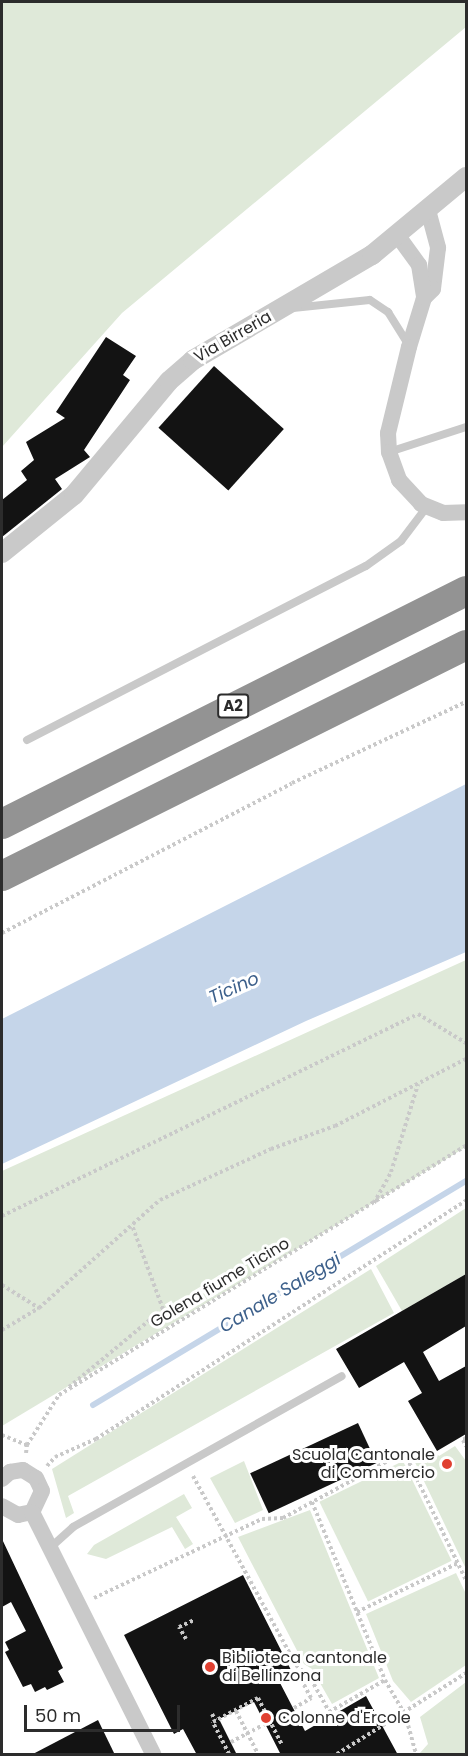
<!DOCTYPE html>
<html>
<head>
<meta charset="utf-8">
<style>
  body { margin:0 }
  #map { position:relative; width:468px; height:1756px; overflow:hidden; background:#fff; font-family:Poppins,sans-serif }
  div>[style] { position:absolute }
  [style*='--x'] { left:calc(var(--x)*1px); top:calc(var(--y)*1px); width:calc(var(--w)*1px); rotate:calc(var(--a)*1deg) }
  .green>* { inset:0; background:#dfe9d9; transform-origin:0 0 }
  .water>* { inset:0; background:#c5d5e9 }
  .stream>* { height:6px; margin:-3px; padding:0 3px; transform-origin:3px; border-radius:3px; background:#c5d5e9 }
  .building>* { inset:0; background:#131313; transform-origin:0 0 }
  .path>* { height:4px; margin-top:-2px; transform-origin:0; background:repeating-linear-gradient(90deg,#c9c9c9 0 3px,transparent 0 6px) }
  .service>* { height:8px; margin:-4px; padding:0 4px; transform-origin:4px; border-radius:4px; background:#c9c9c9 }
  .minor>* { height:16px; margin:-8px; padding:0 8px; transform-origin:8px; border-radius:8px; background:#c9c9c9 }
  .tertiary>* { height:20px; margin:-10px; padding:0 10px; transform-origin:10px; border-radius:10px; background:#c9c9c9 }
  .motorway>* { height:30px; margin:-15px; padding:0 15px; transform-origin:15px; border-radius:15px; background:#939393 }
  .dots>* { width:16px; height:16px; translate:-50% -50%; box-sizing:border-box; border:3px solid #fff; border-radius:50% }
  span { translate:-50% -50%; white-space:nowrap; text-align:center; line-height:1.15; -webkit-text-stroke:6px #fff; paint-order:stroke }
  .shield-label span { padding:2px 4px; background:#fff; border:2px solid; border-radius:4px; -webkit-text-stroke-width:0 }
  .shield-label { font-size:15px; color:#2c2c2c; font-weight:700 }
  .street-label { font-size:16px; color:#2c2c2c }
  .poi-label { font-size:16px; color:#2c2c2c }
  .right { translate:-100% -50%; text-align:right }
  .left { translate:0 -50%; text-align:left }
  .water-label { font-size:18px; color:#3d608b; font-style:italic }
  .frame { position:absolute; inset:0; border:3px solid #2c2c2c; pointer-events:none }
  .scale { position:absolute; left:24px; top:1705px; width:156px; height:27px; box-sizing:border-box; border:3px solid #2c2c2c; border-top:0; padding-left:8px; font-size:18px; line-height:21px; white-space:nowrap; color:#2c2c2c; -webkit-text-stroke:4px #fff; paint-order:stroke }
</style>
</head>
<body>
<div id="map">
  <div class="green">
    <i style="clip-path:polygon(2px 2px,466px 2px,466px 27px,122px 313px,2px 447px)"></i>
    <i style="clip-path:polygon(466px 960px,466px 1147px,2px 1426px,2px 1171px)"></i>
    <i style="clip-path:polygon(466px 1208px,466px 1274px,402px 1311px,376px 1266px)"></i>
    <i style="clip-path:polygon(371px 1269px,394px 1313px,68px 1496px,74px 1513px,66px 1518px,52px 1469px)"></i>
    <i style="clip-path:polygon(455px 1446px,466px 1461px,466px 1569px,412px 1456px,431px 1448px,439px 1456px)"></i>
    <i style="clip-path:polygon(244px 1461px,263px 1510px,235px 1523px,210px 1478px)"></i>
    <i style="left:403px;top:1461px;width:111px;height:93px;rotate:64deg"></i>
    <i style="clip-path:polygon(184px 1494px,192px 1508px,176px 1517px,193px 1544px,185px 1549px,172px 1527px,106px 1559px,87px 1554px,94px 1545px)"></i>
    <i style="clip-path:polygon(310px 1510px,379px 1678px,332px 1704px,312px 1669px,304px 1664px,238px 1537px)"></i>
    <i style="clip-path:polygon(456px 1573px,466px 1594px,466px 1665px,411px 1702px,393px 1681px,366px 1614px)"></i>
    <i style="clip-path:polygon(466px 1682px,466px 1754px,419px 1754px,428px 1744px,420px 1717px)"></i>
  </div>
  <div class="water">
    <i style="clip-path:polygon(466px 784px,466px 952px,306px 1021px,2px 1164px,2px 1019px)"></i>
  </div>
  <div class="stream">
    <i style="--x:93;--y:1405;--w:435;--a:-31"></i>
  </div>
  <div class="building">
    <i style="clip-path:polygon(106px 337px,136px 356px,123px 375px,130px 380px,84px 450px,90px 457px,55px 479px,62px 489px,2px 537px,2px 500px,27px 480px,21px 471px,34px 460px,26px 442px,65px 418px,56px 412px)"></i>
    <i style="left:214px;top:366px;width:94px;height:83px;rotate:42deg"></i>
    <i style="clip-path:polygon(466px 1274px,466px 1326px,423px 1352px,439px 1381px,466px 1366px,466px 1434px,437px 1451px,408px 1401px,422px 1393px,404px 1362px,359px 1388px,336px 1349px)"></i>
    <i style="left:358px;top:1423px;width:44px;height:119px;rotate:65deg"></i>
    <i style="clip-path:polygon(2px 1539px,63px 1668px,58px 1671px,64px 1682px,47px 1690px,45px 1687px,35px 1692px,31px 1684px,23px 1687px,5px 1652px,9px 1650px,5px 1642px,26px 1631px,11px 1602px,2px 1607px)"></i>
    <i style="clip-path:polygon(243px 1575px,293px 1674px,279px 1681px,305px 1731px,366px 1696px,398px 1755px,281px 1755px,254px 1702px,219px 1719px,237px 1755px,197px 1755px,183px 1729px,174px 1734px,124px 1635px)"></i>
    <i style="clip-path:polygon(98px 1720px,115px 1755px,31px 1755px)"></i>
  </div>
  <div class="path">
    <i style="--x:2;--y:933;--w:326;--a:-27.3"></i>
    <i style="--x:292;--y:783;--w:192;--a:-25"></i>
    <i style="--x:374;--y:1203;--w:35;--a:-61"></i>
    <i style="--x:391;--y:1172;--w:92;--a:-72.9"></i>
    <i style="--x:2;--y:1216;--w:462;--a:-25.9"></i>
    <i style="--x:418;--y:1014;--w:56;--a:31.1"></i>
    <i style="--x:2;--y:1285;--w:44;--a:31.9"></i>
    <i style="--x:2;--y:1330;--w:43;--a:-30.7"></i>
    <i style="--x:39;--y:1308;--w:162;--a:-41.8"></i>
    <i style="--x:160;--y:1200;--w:122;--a:-24.7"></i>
    <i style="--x:271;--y:1149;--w:68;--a:-19.8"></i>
    <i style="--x:335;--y:1126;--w:147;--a:-27.1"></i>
    <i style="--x:69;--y:1387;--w:122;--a:-39.7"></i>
    <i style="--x:163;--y:1309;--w:90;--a:-110.3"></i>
    <i style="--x:2;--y:1435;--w:27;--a:22"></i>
    <i style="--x:466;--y:1438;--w:4;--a:146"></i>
    <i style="--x:463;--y:1440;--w:7;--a:63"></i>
    <i style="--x:26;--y:1453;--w:8;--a:-83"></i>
    <i style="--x:27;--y:1445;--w:59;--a:-57.4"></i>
    <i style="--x:59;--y:1395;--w:477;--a:-31.5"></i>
    <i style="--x:47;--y:1466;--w:12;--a:-48"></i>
    <i style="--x:55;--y:1457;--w:45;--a:-23.7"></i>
    <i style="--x:96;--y:1439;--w:440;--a:-32.8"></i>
    <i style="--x:193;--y:1476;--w:215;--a:61.4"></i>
    <i style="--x:296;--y:1665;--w:21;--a:43"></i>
    <i style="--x:311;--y:1679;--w:38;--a:61"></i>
    <i style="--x:329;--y:1712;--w:64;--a:-29.7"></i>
    <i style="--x:312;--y:1502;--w:192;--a:67.7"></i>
    <i style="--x:385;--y:1680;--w:39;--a:60"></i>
    <i style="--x:405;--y:1714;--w:41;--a:74.6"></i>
    <i style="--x:94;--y:1598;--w:186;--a:-25.2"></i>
    <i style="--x:262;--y:1519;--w:21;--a:-3"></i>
    <i style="--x:283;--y:1518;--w:138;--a:-28.6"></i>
    <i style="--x:404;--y:1452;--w:142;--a:64.2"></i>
    <i style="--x:357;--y:1612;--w:112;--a:-25.9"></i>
    <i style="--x:186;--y:1639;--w:14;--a:-120"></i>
    <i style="--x:179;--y:1627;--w:17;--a:-25"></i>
    <i style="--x:294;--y:1708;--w:20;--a:-30"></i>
    <i style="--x:311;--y:1698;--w:24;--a:-118"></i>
    <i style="--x:300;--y:1677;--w:6;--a:-51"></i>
    <i style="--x:236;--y:1711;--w:48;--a:62.9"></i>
    <i style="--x:212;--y:1714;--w:7;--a:63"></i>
    <i style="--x:231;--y:1742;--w:38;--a:-28"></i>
    <i style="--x:229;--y:1754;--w:36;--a:-117"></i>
    <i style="--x:213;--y:1722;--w:51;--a:-28.1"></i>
    <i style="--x:258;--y:1698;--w:53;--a:62.9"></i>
    <i style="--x:337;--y:1754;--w:152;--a:-32.1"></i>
  </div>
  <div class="service">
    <i style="--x:293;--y:308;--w:77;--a:-5.9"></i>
    <i style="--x:370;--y:300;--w:22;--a:34"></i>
    <i style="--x:388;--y:312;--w:40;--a:58"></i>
    <i style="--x:389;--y:452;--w:81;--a:-18"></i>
    <i style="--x:27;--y:740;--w:381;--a:-27.2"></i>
    <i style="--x:366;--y:566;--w:43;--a:-35.5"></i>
    <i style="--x:401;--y:541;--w:41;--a:-52.9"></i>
    <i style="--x:51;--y:1547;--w:30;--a:-42"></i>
    <i style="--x:73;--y:1527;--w:308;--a:-29.3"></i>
  </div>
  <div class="minor">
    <i style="--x:428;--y:210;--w:39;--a:75"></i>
    <i style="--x:438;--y:248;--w:41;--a:97"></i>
    <i style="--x:433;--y:289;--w:13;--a:135"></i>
    <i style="--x:424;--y:298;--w:51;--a:107"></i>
    <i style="--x:409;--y:347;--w:89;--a:103.7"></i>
    <i style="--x:388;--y:433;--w:19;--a:87"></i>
    <i style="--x:389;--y:452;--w:30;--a:70"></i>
    <i style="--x:399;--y:480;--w:33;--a:47"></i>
    <i style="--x:421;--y:504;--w:24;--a:22"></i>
    <i style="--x:443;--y:513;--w:23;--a:-2"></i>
    <i style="--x:398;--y:236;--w:36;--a:54"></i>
    <i style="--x:419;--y:265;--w:33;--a:81"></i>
    <i style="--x:2;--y:1479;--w:11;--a:-41"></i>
    <i style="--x:10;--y:1472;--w:13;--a:-9"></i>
    <i style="--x:23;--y:1470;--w:15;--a:32"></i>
    <i style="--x:36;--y:1478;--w:14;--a:65"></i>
    <i style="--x:42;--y:1491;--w:23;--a:115"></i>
    <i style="--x:32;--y:1512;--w:14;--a:168"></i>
    <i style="--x:18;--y:1515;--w:18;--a:-151"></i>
    <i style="--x:32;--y:1512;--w:271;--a:63.4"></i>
  </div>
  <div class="tertiary">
    <i style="--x:2;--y:553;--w:92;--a:-38.9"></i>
    <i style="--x:74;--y:495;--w:148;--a:-50.2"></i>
    <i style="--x:169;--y:381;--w:32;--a:-41"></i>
    <i style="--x:193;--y:360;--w:208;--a:-30.4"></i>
    <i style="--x:372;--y:255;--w:122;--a:-39.7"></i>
  </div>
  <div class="motorway">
    <i style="--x:2;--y:824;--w:519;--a:-26.66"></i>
    <i style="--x:2;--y:876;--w:518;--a:-26.47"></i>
  </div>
  <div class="dots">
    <i style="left:447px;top:1464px;background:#e04031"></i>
    <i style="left:210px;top:1667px;background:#e04031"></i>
    <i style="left:266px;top:1718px;background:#e04031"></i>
  </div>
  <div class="shield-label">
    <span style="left:233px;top:706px">A2</span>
  </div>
  <div class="street-label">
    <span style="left:233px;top:337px;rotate:-30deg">Via Birreria</span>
    <span style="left:220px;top:1283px;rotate:-31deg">Golena fiume Ticino</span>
  </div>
  <div class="poi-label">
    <span class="right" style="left:435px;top:1464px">Scuola Cantonale<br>di Commercio</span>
    <span class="left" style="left:222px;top:1667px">Biblioteca cantonale<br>di Bellinzona</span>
    <span class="left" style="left:278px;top:1718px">Colonne d'Ercole</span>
  </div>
  <div class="water-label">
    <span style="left:234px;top:988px;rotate:-24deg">Ticino</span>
    <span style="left:280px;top:1293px;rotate:-31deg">Canale Saleggi</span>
  </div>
  <div class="frame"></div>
  <div class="scale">50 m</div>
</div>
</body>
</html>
